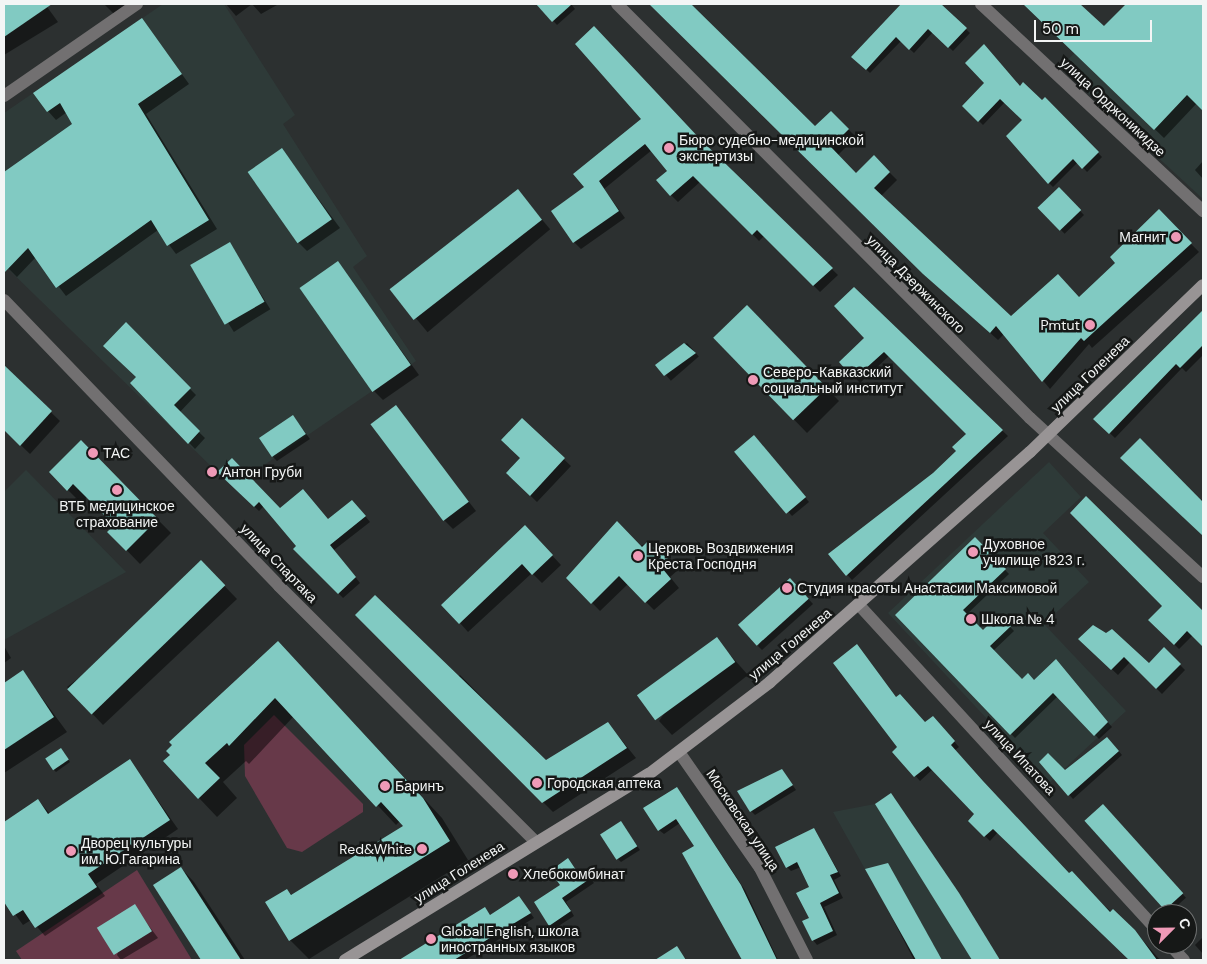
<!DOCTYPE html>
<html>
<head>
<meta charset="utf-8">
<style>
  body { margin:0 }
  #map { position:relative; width:1207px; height:964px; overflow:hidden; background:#2c3030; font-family:"DM Sans",sans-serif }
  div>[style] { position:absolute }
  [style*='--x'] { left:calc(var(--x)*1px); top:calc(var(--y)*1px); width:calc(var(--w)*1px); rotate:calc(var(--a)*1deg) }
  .built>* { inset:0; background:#2e3a38 }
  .green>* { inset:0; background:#673949 }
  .shadow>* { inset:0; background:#0007; transform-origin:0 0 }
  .building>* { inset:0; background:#81cac2; transform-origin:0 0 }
  .minor>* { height:12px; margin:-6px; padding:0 6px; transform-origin:6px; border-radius:6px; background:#727071 }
  .tertiary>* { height:12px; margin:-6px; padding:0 6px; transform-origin:6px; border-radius:6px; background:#727071 }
  .secondary>* { height:12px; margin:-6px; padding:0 6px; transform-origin:6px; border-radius:6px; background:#989495 }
  .dots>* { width:14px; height:14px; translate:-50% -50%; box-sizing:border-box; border:2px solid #161817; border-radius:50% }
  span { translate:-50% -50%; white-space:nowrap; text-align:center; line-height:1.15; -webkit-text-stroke:5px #161817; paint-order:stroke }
  .street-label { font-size:14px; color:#f3f5f5 }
  .poi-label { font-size:14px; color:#f3f5f5 }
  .left { translate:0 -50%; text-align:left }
  .right { translate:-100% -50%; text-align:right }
  .frame { position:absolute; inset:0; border:5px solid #f3f5f5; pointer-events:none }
  .north { position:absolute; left:1147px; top:904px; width:50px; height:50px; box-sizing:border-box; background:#161817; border:1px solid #6e7070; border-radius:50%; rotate:67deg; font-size:14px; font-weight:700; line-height:20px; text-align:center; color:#f3f5f5 }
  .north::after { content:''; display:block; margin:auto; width:18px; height:22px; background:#ef9ab7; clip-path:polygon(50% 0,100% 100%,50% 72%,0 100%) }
  .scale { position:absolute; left:1034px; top:20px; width:118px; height:22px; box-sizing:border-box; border:2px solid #f3f5f5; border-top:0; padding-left:6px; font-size:15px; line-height:18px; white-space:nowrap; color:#f3f5f5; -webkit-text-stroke:4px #161817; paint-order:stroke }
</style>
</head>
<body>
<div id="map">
  <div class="built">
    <i style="clip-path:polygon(163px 4px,224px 4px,295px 115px,283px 124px,367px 256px,353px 267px,416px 361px,248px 476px,232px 458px,217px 472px,4px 265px,4px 113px)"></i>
    <i style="clip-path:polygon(1126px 4px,1203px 4px,1203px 199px,1060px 67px)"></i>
    <i style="clip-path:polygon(1049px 462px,1081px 497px,1043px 533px,1089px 582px,1044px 624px,1126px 711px,1048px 784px,888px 613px)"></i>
    <i style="clip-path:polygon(26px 470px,126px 572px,4px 640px,4px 492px)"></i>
    <i style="clip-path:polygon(891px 793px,959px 893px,1000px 960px,916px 960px,833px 812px,875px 804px)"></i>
  </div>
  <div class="green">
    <i style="clip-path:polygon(274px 715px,363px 804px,363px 812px,302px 852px,287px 848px,245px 776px,244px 745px)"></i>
    <i style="clip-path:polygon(137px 870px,192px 960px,22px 960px,16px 951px)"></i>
  </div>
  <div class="shadow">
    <i style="clip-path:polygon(4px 4px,45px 4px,58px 22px,4px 55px)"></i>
    <i style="clip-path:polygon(104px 4px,132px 4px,116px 16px)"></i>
    <i style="clip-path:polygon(226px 4px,276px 4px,277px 5px,261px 14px,252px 4px,236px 16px)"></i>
    <i style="clip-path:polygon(538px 4px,571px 4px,575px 9px,557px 25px)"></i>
    <i style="clip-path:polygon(651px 4px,691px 4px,815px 128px,831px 112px,856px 137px,837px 156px,856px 175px,874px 157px,897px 180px,881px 196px,1011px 318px,1079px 298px,1117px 263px,1159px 211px,1199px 252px,1092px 348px,1089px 344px,1050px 389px,1004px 334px,998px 340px,933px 281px)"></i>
    <i style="clip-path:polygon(901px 4px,939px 4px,970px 33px,953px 51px,933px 32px,914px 53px,901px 41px,870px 73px,853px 57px)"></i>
    <i style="clip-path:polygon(1025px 4px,1078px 4px,1104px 28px,1128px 4px,1203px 4px,1203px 109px,1197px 103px,1164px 138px)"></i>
    <i style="clip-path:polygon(142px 19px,189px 84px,146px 114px,217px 229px,176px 254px,158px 230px,66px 296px,36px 257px,17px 277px,4px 264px,4px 174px,74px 125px,67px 112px,56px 120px,48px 111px)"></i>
    <i style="clip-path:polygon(1020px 87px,1042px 102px,1045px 99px,1102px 157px,1087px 172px,1078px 162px,1053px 187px,1035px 169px,1024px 120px,1005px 102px,983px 125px,964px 106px)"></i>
    <i style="clip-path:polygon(643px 119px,705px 146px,838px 275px,820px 292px,764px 236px,759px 241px,701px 181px,678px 202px,671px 195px,669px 171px,652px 150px,604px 189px,625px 218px,581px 249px,574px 242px,586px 188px)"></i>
    <i style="clip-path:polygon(282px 150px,340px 228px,307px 251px,298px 242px)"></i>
    <i style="clip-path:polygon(1203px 161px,1203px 179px,1195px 170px)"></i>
    <i style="left:1059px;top:189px;width:36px;height:27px;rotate:46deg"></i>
    <i style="left:518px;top:191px;width:50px;height:160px;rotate:50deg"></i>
    <i style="left:229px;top:243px;width:78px;height:43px;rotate:58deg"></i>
    <i style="clip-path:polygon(338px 263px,419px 375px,383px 400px,374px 391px)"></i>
    <i style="clip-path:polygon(854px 289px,1008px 436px,852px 580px,829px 555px,934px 474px,958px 451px,967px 434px,889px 356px,860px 383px,840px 362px,866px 338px)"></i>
    <i style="clip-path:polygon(1203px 311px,1203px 355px,1186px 372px,1182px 368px,1115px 438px,1095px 419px)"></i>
    <i style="clip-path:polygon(760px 320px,839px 401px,807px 433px,715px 338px)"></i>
    <i style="clip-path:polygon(126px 324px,196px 395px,179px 413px,205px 438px,195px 449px,132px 383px,137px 378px)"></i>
    <i style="left:687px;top:343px;width:18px;height:37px;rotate:49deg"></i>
    <i style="clip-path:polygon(4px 367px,60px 421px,30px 454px,4px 429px)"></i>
    <i style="clip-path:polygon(395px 407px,476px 511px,453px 529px,444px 520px)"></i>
    <i style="clip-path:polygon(293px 416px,310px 439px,277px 461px,273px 457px)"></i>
    <i style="clip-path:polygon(522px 420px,571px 466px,537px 502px,507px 473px,521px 458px)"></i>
    <i style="clip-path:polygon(758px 441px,809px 502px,792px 516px,736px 452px)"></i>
    <i style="clip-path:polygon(81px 442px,171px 533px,140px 564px,109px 532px,115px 525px,87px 497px,81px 503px,50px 472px)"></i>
    <i style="clip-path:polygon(1131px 467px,1200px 501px,1203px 498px,1203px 536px)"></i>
    <i style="clip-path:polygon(218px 472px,280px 510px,328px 520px,357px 506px,370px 522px,334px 550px,360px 583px,343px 598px,295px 549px,298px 546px,264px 506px,259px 511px)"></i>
    <i style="clip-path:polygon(1086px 498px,1203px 613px,1203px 645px,1193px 635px,1179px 649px,1150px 620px,1164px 606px)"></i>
    <i style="clip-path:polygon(534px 536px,561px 565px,542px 583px,532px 573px,468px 632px,460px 623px)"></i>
    <i style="clip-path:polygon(975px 539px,1009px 574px,966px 615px,983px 632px,999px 615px,1014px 631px,993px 651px,1022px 681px,1034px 682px,1056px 661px,1112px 727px,1099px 739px,1058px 696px,1015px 738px,897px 615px)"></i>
    <i style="clip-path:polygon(647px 543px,678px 570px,670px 577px,679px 588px,654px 610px,628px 584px,600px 611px,568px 578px)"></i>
    <i style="clip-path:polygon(214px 575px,237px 599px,103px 725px,67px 687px)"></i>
    <i style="clip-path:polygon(795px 584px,813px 604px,762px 650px,758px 646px)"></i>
    <i style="clip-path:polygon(356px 615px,456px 679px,460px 675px,546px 762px,608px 723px,636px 758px,553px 812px)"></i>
    <i style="clip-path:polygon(716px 639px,748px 675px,672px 735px,659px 721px)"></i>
    <i style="clip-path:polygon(1080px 639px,1149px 665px,1164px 649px,1185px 670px,1162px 694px,1130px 662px,1118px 675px)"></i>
    <i style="clip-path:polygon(4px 646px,11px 658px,4px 663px)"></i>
    <i style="clip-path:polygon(296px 661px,442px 818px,468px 860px,309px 959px,290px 940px,287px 890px,293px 896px,405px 826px,400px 821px,396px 825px,294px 716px,249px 764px,246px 761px,223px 782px,237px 798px,217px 817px,165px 762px)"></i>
    <i style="clip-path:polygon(23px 672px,67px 732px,4px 773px,4px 708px,8px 706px,4px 684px)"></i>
    <i style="clip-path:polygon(897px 698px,925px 724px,937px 722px,959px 747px,954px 751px,1069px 875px,1139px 936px,1160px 960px,1130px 960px,998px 832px,990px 841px,970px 821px,976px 814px,933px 769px,920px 781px,894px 752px,899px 747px)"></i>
    <i style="clip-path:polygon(1111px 742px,1122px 755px,1073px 799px,1041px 762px,1065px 772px)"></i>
    <i style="clip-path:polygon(62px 751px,70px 762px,56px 772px,54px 770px)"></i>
    <i style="clip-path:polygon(130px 761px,178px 829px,96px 884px,105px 896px,45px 936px,31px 920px,23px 925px,4px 899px,4px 823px,38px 800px,50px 814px)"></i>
    <i style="clip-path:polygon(782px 770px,796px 790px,755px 815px,751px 811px)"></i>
    <i style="clip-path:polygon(677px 788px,745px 890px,778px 960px,742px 960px,696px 846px,680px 823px,664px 834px,659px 830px)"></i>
    <i style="left:1107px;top:810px;width:118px;height:24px;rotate:48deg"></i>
    <i style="clip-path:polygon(621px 823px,640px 850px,621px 862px,617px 858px)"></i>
    <i style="clip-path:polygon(814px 829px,841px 876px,834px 880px,843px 898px,824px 907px,837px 935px,817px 945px,813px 940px,811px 887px,801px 867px,791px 871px,787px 867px)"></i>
    <i style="clip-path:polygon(568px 860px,579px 874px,585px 871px,594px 883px,566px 902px,574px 916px,554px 929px,550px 925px)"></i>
    <i style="clip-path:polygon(889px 867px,942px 960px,914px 960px,867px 870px)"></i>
    <i style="clip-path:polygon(181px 868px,194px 882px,245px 960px,203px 960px,155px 885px)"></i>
    <i style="clip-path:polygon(519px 897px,534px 918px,465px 960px,401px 960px,485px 908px,491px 916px)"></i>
    <i style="clip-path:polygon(134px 906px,158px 938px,121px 960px,117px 955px)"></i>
    <i style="clip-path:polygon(1203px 937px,1203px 954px,1195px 945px)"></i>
    <i style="clip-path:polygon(676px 948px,687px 960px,658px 960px)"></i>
  </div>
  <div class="building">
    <i style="clip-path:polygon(4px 4px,52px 4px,4px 37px)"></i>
    <i style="clip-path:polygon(536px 4px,572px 4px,552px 22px)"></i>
    <i style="clip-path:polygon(649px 4px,691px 4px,815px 126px,831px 111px,849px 129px,831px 147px,856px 173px,874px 155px,890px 172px,874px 188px,1011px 316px,1058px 274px,1079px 297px,1115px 263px,1110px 257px,1159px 209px,1192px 243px,1084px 341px,1081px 338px,1042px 382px,996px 326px,990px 333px,923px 274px)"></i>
    <i style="clip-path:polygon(901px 4px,941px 4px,967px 28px,948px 48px,928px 29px,909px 50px,896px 37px,866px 70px,851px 57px)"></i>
    <i style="clip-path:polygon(1023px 4px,1080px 4px,1104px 26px,1126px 4px,1203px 4px,1203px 111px,1187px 95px,1154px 130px)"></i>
    <i style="clip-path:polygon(142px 18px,182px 74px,138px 104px,209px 220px,167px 246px,151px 220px,56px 288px,28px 248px,4px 273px,4px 172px,72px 124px,60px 103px,47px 112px,33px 93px)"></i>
    <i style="clip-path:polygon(594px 26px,701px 140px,833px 268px,813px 286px,757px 230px,752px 235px,693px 176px,670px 196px,656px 180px,667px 171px,645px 144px,599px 181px,619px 211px,573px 243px,551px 211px,584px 187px,573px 174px,641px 119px,575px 44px)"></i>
    <i style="clip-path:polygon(984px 44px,1020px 86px,1023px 82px,1042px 100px,1045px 97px,1099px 152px,1082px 169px,1073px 159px,1048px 184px,1006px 136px,1022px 120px,1000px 99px,978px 122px,962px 106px,984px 83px,965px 63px)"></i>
    <i style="left:282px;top:148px;width:87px;height:42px;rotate:55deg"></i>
    <i style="left:1059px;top:187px;width:32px;height:30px;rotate:46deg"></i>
    <i style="left:518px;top:189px;width:39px;height:163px;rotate:52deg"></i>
    <i style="left:230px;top:242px;width:69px;height:46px;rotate:60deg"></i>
    <i style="left:338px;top:261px;width:127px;height:47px;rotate:55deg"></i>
    <i style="clip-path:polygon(854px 287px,1003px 430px,846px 576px,828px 554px,933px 473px,956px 451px,952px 447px,966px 434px,884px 352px,854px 379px,839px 362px,864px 338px,834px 306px)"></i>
    <i style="left:747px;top:305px;width:115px;height:47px;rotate:46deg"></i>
    <i style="clip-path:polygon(1203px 310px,1203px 345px,1180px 368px,1176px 364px,1109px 434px,1093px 419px)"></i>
    <i style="clip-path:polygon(126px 322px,191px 388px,174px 405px,200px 431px,188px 444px,130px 383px,136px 377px,103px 346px)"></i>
    <i style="clip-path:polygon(684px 343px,696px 353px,664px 376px,655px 365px)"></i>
    <i style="clip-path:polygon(4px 365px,52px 411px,20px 446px,4px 430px)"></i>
    <i style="left:396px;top:405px;width:121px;height:32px;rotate:53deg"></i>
    <i style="left:293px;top:415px;width:23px;height:41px;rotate:56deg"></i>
    <i style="clip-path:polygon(522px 418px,565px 458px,530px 496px,506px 473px,520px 458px,501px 440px)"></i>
    <i style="left:754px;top:435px;width:81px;height:26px;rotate:50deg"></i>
    <i style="clip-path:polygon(1140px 438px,1203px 502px,1203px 536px,1120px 458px)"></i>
    <i style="clip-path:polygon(81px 440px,158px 519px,126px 551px,107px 532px,114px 525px,73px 484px,67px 491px,49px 472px)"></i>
    <i style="clip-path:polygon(232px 458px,280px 508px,303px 489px,328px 519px,352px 500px,366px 516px,330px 545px,356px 577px,338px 594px,293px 549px,296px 546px,259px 502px,254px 507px,217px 472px)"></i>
    <i style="clip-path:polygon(1086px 496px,1203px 611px,1203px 647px,1187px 631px,1174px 645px,1148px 620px,1162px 606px,1070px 513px)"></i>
    <i style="clip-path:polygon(617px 521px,642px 547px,647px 542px,671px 561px,662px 568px,671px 579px,645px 603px,619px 576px,591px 604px,566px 578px)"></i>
    <i style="clip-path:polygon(525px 525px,553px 555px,532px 575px,522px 564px,459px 624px,441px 605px)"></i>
    <i style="clip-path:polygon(975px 537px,1006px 569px,963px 610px,983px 630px,999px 614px,1011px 626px,990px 646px,1022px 679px,1028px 673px,1034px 680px,1056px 659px,1108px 722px,1094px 736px,1053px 693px,1010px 735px,895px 615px)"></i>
    <i style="left:201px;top:560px;width:35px;height:186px;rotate:46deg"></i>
    <i style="left:790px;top:578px;width:28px;height:70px;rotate:48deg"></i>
    <i style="clip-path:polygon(375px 595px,546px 760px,608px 722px,627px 748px,542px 803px,355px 615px)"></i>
    <i style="clip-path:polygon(1093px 625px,1106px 633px,1112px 629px,1149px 663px,1164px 647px,1181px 664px,1156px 689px,1124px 657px,1111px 670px,1078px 639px)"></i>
    <i style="left:717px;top:637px;width:31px;height:99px;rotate:54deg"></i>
    <i style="clip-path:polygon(278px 641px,423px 798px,450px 841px,289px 941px,265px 902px,287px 889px,291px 895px,403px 826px,381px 802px,376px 807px,275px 698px,229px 746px,227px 743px,205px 763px,220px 778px,198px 799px,163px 761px,170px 755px,166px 751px,172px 745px,169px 742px)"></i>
    <i style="clip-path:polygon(857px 644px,896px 697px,900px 694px,925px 722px,933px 716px,955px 741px,951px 745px,983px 781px,1069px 873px,1072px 871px,1110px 912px,1113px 909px,1135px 930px,1157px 960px,1129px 960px,993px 829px,984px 837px,968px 821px,974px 814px,928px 766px,914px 777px,892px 752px,897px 747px,833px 663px)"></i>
    <i style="clip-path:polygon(23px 670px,54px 717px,4px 750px,4px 683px)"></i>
    <i style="clip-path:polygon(1107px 737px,1119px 751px,1068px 796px,1039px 762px,1048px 753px,1065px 770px)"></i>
    <i style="left:61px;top:748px;width:14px;height:19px;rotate:56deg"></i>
    <i style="clip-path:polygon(130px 759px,170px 820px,88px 874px,97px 887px,35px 928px,23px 910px,13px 916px,4px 902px,4px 822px,38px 799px,48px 814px)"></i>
    <i style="clip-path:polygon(782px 769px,793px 785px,750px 812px,737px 791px)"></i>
    <i style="clip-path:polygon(677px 787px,741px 885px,777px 960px,742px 960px,682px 853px,694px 846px,676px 819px,658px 831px,643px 808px)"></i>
    <i style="clip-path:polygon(891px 793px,959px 893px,1000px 960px,972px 960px,875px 804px)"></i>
    <i style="left:1103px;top:804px;width:120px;height:25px;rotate:48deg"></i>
    <i style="left:621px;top:821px;width:30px;height:25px;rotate:57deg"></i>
    <i style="clip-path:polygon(814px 828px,838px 872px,830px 875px,839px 893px,820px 903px,833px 931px,812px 941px,802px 921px,809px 918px,796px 893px,809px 887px,797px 862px,786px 868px,775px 847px)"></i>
    <i style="clip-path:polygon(568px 858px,578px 873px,585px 869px,591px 878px,562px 898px,571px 911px,549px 926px,534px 902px,560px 885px,550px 871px)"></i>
    <i style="clip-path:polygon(888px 863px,942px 960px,916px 960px,865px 869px)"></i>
    <i style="clip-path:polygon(181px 867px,241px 960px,201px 960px,153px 885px)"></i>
    <i style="clip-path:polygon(519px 896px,531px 913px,454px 960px,399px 960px,485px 907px,490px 915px)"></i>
    <i style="left:135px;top:904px;width:32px;height:45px;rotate:58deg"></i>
    <i style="clip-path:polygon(677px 946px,686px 960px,655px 960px)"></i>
  </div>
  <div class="minor">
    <i style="--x:981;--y:4;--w:304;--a:43"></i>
    <i style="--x:4;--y:300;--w:397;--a:46.1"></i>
    <i style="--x:279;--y:586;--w:363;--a:44.9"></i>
    <i style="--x:859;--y:605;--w:441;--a:47.5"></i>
    <i style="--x:679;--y:752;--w:141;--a:55.1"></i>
    <i style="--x:760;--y:868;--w:103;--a:62.9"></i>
    <i style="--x:1169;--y:944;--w:22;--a:47"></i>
  </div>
  <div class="tertiary">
    <i style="--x:617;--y:4;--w:585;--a:45.07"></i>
    <i style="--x:1030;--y:418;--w:235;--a:42.6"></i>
    <i style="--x:4;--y:96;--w:162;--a:-34.7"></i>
  </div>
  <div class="secondary">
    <i style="--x:345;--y:960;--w:356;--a:-31.5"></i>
    <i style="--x:649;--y:774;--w:152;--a:-37.2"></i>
    <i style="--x:770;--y:682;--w:347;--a:-41.5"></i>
    <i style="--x:1030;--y:452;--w:240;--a:-44"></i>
  </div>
  <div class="dots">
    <i style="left:669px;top:148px;background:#ef9ab7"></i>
    <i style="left:1176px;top:237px;background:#ef9ab7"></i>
    <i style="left:1090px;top:325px;background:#ef9ab7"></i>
    <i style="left:753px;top:380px;background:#ef9ab7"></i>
    <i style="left:93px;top:453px;background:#ef9ab7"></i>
    <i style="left:212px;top:472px;background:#ef9ab7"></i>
    <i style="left:117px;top:490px;background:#ef9ab7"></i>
    <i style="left:973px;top:552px;background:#ef9ab7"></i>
    <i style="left:638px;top:556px;background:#ef9ab7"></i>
    <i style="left:787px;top:588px;background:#ef9ab7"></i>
    <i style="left:971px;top:619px;background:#ef9ab7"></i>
    <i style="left:537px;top:783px;background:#ef9ab7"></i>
    <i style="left:385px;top:786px;background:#ef9ab7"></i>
    <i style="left:422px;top:849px;background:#ef9ab7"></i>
    <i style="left:71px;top:851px;background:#ef9ab7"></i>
    <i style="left:513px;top:874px;background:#ef9ab7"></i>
    <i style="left:431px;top:939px;background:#ef9ab7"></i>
  </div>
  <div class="street-label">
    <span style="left:1113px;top:107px;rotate:43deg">улица Орджоникидзе</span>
    <span style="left:916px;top:284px;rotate:45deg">улица Дзержинского</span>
    <span style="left:1090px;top:374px;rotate:-44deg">улица Голенева</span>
    <span style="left:279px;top:563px;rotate:46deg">улица Спартака</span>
    <span style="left:790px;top:644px;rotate:-40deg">улица Голенева</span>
    <span style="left:1020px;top:757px;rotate:47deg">улица Ипатова</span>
    <span style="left:743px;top:820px;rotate:56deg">Московская улица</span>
    <span style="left:459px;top:872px;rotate:-32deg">улица Голенева</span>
  </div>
  <div class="poi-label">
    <span class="left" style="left:679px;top:148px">Бюро судебно-медицинской<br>экспертизы</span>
    <span class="right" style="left:1166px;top:237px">Магнит</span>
    <span class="right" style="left:1080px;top:325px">Pmtut</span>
    <span class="left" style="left:763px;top:380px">Северо-Кавказский<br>социальный институт</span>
    <span class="left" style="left:103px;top:453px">ТАС</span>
    <span class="left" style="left:222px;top:472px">Антон Груби</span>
    <span style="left:117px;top:514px">ВТБ медицинское<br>страхование</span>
    <span class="left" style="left:983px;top:552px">Духовное<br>училище 1823 г.</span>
    <span class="left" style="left:648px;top:556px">Церковь Воздвижения<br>Креста Господня</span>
    <span class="left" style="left:797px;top:588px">Студия красоты Анастасии Максимовой</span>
    <span class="left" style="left:981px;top:619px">Школа № 4</span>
    <span class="left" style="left:547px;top:783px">Городская аптека</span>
    <span class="left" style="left:395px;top:786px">Баринъ</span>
    <span class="left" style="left:81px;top:851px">Дворец культуры<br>им. Ю.Гагарина</span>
    <span class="right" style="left:412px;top:849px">Red&amp;White</span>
    <span class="left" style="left:523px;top:874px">Хлебокомбинат</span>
    <span class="left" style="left:441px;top:939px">Global English, школа<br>иностранных языков</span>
  </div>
  <div class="frame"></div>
  <div class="north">С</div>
  <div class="scale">50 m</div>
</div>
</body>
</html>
